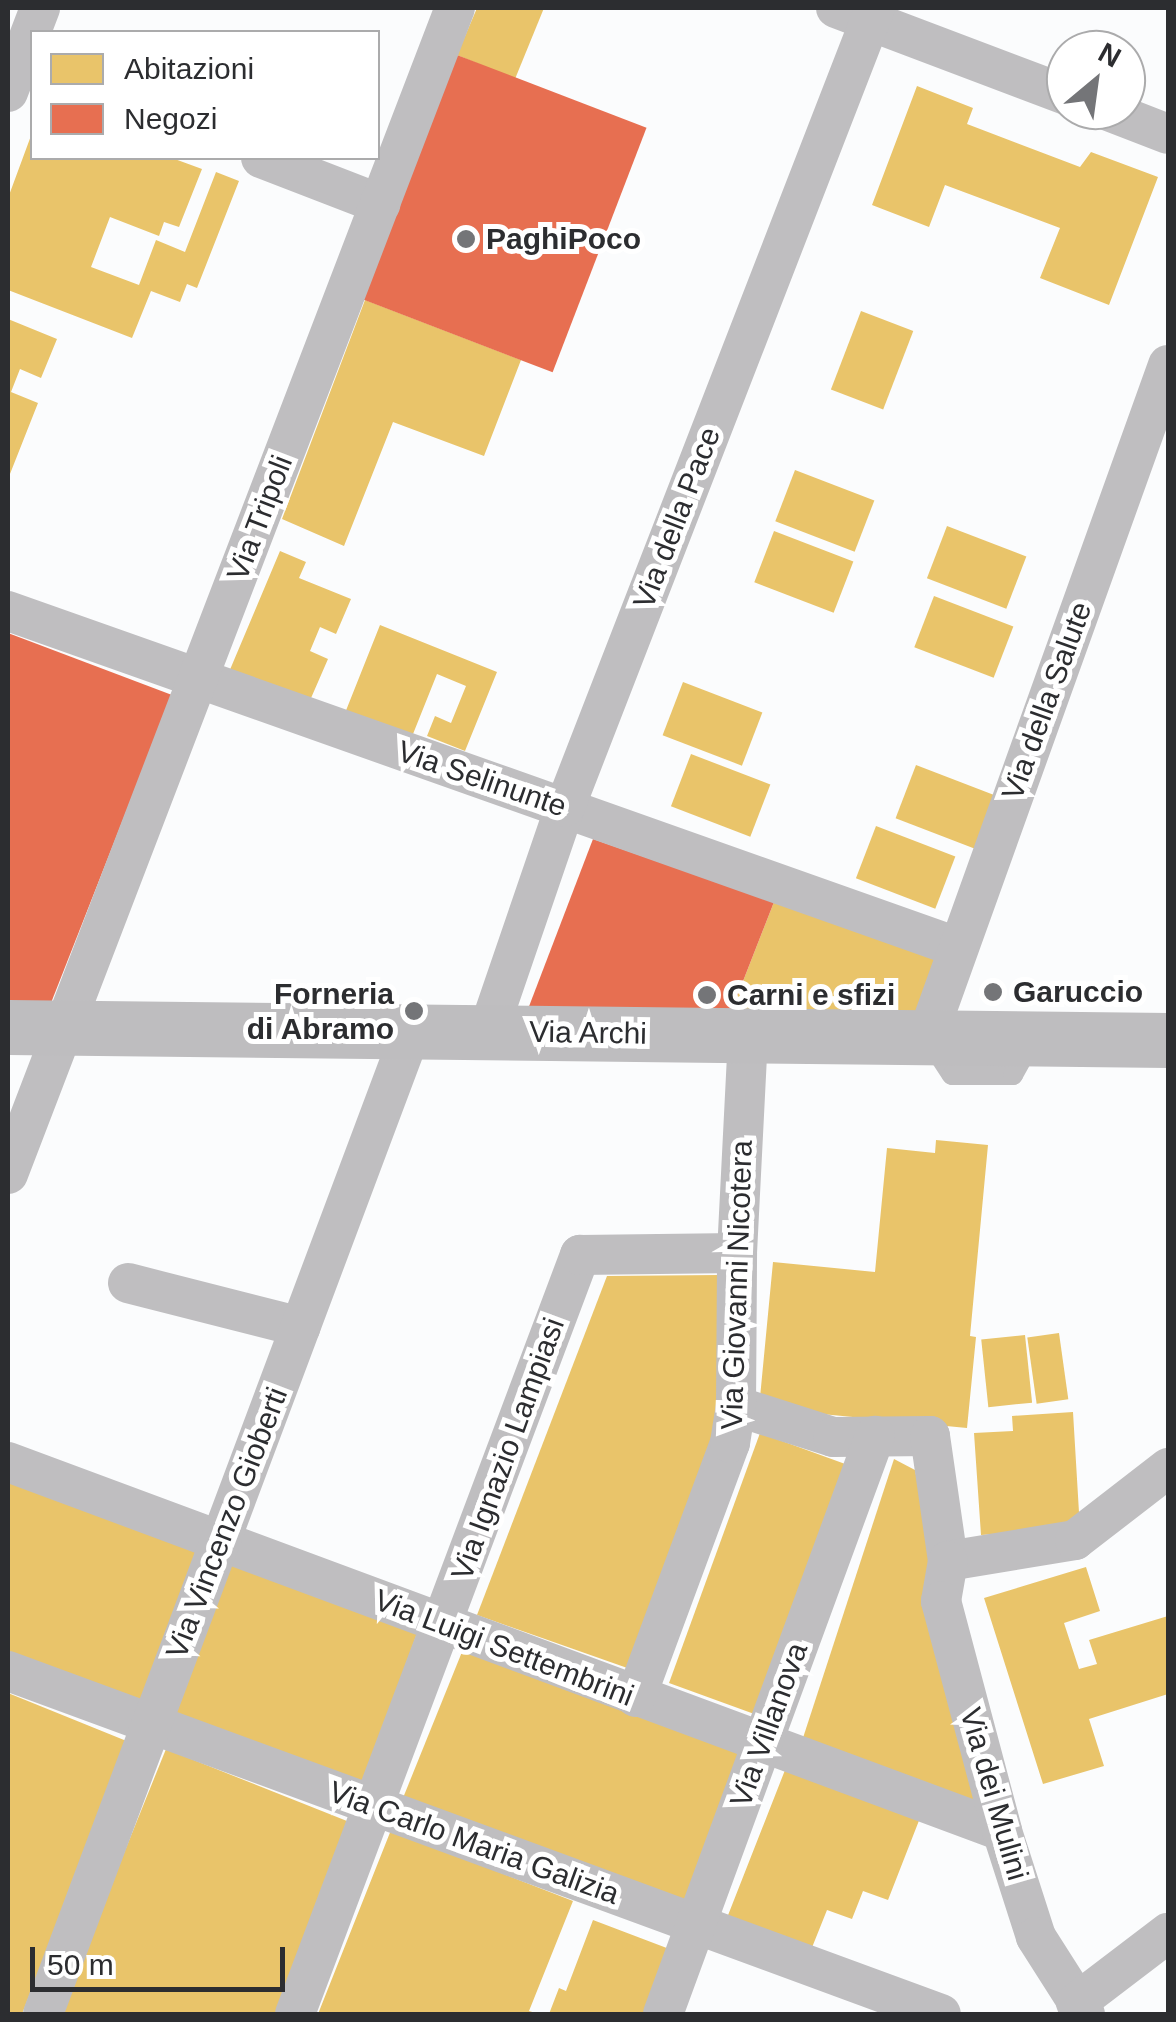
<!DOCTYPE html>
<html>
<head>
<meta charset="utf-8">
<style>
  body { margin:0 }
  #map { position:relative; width:1176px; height:2022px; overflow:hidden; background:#fbfcfd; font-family:Helvetica,sans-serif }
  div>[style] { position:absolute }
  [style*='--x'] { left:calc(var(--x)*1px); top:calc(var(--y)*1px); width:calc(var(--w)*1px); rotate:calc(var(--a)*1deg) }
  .homes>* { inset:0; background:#e9c46a; transform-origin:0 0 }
  .shops>* { inset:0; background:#e76f51; transform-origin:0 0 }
  .lane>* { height:20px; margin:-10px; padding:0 10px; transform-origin:10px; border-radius:10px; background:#bfbec0 }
  .street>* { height:40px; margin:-20px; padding:0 20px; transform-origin:20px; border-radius:20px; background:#bfbec0 }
  .secondary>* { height:55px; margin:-27.5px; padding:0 27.5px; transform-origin:27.5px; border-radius:27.5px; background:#bebdbf }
  .dots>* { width:28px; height:28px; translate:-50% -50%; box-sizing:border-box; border:5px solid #fff; border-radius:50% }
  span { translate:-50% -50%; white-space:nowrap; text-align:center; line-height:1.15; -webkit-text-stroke:10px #fff; paint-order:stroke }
  .poi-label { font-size:30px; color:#2c2d30; font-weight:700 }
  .left { translate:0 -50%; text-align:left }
  .right { translate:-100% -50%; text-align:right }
  .street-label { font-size:30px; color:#2c2d30 }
  .frame { position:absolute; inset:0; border:10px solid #2c2d30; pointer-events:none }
  .legend { position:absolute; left:30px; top:30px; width:350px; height:130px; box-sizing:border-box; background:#fff; border:2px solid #ababac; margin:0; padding:12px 18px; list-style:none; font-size:30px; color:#2c2d30 }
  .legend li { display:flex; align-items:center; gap:20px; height:50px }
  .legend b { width:50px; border:2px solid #ababac }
  .north { position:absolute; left:1046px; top:30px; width:100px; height:100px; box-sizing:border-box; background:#fff; border:2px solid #ababac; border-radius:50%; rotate:29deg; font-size:28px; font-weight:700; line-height:40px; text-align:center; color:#2c2d30 }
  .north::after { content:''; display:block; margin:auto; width:35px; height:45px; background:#747578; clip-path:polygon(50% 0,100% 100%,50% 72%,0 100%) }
  .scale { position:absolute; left:30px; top:1947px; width:255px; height:45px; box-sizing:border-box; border:5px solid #2c2d30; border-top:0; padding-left:12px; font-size:30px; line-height:35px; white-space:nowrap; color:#2c2d30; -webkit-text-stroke:8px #fff; paint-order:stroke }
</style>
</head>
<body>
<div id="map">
  <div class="homes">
    <i style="clip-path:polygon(477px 8px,544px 8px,515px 79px,457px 55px)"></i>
    <i style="clip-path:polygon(917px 86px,973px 108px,967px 124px,1080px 167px,1091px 152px,1158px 177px,1109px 305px,1040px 278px,1060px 228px,945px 185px,929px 227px,872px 205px)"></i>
    <i style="clip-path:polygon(32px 133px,32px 158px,172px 158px,202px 169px,179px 227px,164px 222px,159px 236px,110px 217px,91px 267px,139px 285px,156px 240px,185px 252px,216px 172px,239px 181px,197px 288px,187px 284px,180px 302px,151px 291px,132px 338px,8px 290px,8px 198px)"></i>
    <i style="clip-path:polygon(365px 300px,521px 360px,484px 456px,393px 422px,344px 546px,282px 519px)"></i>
    <i style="left:861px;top:311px;width:56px;height:84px;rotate:21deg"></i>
    <i style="clip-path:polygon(8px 319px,57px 339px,41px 378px,20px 369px,11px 392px,38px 403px,8px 479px)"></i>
    <i style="left:795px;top:470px;width:85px;height:55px;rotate:21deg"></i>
    <i style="left:947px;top:526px;width:85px;height:56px;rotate:21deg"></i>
    <i style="left:774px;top:531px;width:85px;height:55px;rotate:21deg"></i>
    <i style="clip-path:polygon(280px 551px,306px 562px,299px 578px,351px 599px,336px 634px,320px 627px,310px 651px,328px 659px,308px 705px,229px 672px)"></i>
    <i style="left:934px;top:596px;width:85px;height:55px;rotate:21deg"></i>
    <i style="clip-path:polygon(380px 625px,497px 672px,465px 751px,427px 736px,435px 716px,451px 723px,466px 686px,437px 674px,411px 739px,345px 713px)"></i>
    <i style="left:683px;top:682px;width:85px;height:57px;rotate:21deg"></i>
    <i style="left:691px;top:754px;width:85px;height:56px;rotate:21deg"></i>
    <i style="left:916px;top:765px;width:85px;height:57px;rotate:21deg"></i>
    <i style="left:876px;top:826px;width:85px;height:56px;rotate:21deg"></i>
    <i style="clip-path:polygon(774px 902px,937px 959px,923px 1015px,731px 1012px)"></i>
    <i style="clip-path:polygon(936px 1140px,988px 1145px,970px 1336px,976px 1337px,967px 1428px,759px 1408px,773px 1262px,875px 1272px,887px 1148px,935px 1153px)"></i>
    <i style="clip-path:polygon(719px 1275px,717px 1440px,633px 1670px,477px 1615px,607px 1276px)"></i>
    <i style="left:1059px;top:1333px;width:67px;height:32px;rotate:82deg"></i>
    <i style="left:1025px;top:1335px;width:68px;height:44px;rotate:84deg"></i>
    <i style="clip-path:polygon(1073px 1412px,1080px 1529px,981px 1535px,974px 1433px,1013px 1431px,1012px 1416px)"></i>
    <i style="left:760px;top:1433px;width:98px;height:266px;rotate:20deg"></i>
    <i style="clip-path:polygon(894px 1459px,915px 1470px,987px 1812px,800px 1747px)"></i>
    <i style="clip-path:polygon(8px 1475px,213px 1558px,148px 1718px,8px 1661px)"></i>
    <i style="left:227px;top:1562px;width:203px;height:174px;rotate:20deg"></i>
    <i style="clip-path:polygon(1086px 1567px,1100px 1611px,1064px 1623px,1079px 1669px,1097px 1664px,1089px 1640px,1168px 1616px,1168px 1694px,1089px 1719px,1104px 1766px,1043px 1784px,984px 1598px)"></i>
    <i style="left:466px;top:1642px;width:309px;height:182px;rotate:22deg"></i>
    <i style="clip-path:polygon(8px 1693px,129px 1742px,22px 2014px,8px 2014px)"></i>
    <i style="clip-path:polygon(166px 1749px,352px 1823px,275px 2014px,59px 2014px)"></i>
    <i style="clip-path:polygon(787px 1765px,920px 1818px,888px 1900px,863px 1891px,852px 1919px,827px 1910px,807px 1960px,723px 1928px)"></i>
    <i style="clip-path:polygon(391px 1830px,573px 1901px,529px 2011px,539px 2014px,318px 2014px)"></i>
    <i style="clip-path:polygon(593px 1920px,672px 1950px,647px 2014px,549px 2014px,559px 1988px,566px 1991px)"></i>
  </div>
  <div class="shops">
    <i style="left:457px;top:55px;width:203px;height:262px;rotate:21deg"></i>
    <i style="clip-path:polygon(8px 633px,172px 695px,49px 1008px,8px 1006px)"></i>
    <i style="clip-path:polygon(593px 839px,774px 902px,731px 1012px,528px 1009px)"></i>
  </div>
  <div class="lane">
    <i style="--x:931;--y:1043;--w:38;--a:57"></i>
    <i style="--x:952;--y:1075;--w:61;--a:0"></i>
    <i style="--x:1013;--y:1075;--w:35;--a:-61"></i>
  </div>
  <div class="street">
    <i style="--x:836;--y:8;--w:246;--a:20.7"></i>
    <i style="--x:8;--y:92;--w:90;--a:-69.1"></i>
    <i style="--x:1106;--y:110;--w:66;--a:21.2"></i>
    <i style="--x:261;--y:158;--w:128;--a:21.1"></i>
    <i style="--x:8;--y:611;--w:1007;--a:19.5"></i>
    <i style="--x:488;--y:1032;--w:238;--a:-71.1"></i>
    <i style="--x:565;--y:807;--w:857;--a:-68.79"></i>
    <i style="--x:927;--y:1037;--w:714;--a:-70.27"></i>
    <i style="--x:8;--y:1174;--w:1249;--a:-69.03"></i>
    <i style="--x:128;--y:1283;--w:178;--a:14.3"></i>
    <i style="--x:736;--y:1406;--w:102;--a:17.7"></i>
    <i style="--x:833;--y:1437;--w:97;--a:-0.6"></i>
    <i style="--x:930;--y:1436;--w:126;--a:81.8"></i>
    <i style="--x:948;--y:1561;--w:129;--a:-9.4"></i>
    <i style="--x:1075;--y:1540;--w:118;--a:-37.7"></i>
    <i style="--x:8;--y:1462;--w:1060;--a:20.37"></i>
    <i style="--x:948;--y:1561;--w:41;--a:99.9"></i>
    <i style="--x:941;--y:1601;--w:238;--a:75.1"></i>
    <i style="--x:1002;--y:1831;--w:111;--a:72.2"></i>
    <i style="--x:1036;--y:1937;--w:91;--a:57.5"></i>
    <i style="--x:8;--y:1671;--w:994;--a:20.19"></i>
    <i style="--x:636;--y:1697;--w:271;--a:-69.7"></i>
    <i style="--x:730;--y:1443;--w:37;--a:-81"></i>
    <i style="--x:736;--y:1406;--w:153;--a:-89.6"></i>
    <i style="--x:737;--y:1253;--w:218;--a:-87.1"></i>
    <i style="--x:1076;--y:2003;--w:116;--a:-37.3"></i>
    <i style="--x:43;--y:2014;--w:1049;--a:-69.46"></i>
    <i style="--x:295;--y:2014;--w:811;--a:-69.42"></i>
    <i style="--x:580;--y:1255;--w:157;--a:-0.7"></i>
    <i style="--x:663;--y:2014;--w:616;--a:-69.86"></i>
  </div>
  <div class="secondary">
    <i style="--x:8;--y:1027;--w:1160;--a:0.64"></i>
  </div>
  <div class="dots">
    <i style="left:466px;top:239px;background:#747578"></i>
    <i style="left:993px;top:992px;background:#747578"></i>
    <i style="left:707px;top:995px;background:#747578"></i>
    <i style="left:414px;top:1011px;background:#747578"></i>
  </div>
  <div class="poi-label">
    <span class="left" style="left:486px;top:239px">PaghiPoco</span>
    <span class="left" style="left:1013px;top:992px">Garuccio</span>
    <span class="right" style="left:394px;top:1011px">Forneria<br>di Abramo</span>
    <span class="left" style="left:727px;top:995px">Carni e sfizi</span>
  </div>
  <div class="street-label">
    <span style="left:260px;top:518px;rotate:-69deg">Via Tripoli</span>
    <span style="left:677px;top:518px;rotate:-69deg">Via della Pace</span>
    <span style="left:1047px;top:701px;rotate:-70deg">Via della Salute</span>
    <span style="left:482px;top:779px;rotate:19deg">Via Selinunte</span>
    <span style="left:588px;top:1033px;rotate:1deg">Via Archi</span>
    <span style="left:737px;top:1285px;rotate:-88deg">Via Giovanni Nicotera</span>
    <span style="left:508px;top:1449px;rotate:-70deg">Via Ignazio Lampiasi</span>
    <span style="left:227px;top:1523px;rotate:-69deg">Via Vincenzo Gioberti</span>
    <span style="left:504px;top:1648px;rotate:21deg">Via Luigi Settembrini</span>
    <span style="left:769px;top:1725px;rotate:-70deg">Via Villanova</span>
    <span style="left:994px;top:1794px;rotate:74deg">Via dei Mulini</span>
    <span style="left:474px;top:1843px;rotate:20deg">Via Carlo Maria Galizia</span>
  </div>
  <div class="frame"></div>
  <ul class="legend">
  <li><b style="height:28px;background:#e9c46a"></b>Abitazioni</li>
  <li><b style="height:28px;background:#e76f51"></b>Negozi</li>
  </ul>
  <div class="north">N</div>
  <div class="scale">50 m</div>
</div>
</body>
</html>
